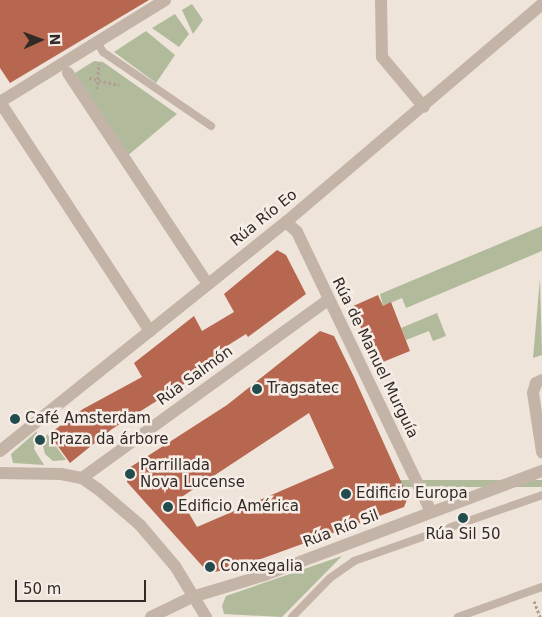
<!DOCTYPE html>
<html>
<head>
<meta charset="utf-8">
<style>
  body { margin:0 }
  #map { position:relative; width:542px; height:617px; overflow:hidden; background:#eee4da; font-family:"DejaVu Sans",sans-serif }
  div>[style] { position:absolute }
  [style*='--x'] { left:calc(var(--x)*1px); top:calc(var(--y)*1px); width:calc(var(--w)*1px); rotate:calc(var(--a)*1deg) }
  .green>* { inset:0; background:#b1bb9c; transform-origin:0 0 }
  .building>* { inset:0; background:#b7674f }
  .path>* { height:3px; margin-top:-1.5px; transform-origin:0; background:repeating-linear-gradient(90deg,#b09e92 0 2.5px,transparent 0 5px) }
  .lane>* { height:8px; margin:-4px; padding:0 4px; transform-origin:4px; border-radius:4px; background:#c4b4a8 }
  .street>* { height:12px; margin:-6px; padding:0 6px; transform-origin:6px; border-radius:6px; background:#c4b4a8 }
  .dots>* { width:14px; height:14px; translate:-50% -50%; box-sizing:border-box; border:2px solid #f6eee6; border-radius:50% }
  span { translate:-50% -50%; white-space:nowrap; text-align:center; line-height:1.15; -webkit-text-stroke:5px #f6eee6; paint-order:stroke }
  .street-label { font-size:15px; color:#322a27 }
  .poi-label { font-size:15px; color:#322a27 }
  .left { translate:0 -50%; text-align:left }
  .north { position:absolute; left:15px; top:15px; width:50px; height:50px; -webkit-text-stroke:4px #f6eee6; paint-order:stroke; rotate:88deg; font-size:14px; font-weight:700; line-height:20px; text-align:center; color:#322a27 }
  .north::after { content:''; display:block; margin:auto; width:18px; height:22px; background:#322a27; clip-path:polygon(50% 0,100% 100%,50% 72%,0 100%) }
  .scale { position:absolute; left:15px; top:580px; width:131px; height:22px; box-sizing:border-box; border:2px solid #322a27; border-top:0; padding-left:6px; font-size:15px; line-height:18px; white-space:nowrap; color:#322a27; -webkit-text-stroke:4px #f6eee6; paint-order:stroke }
</style>
</head>
<body>
<div id="map">
  <div class="green">
    <i style="clip-path:polygon(192px 4px,203px 20px,193px 34px,182px 10px)"></i>
    <i style="clip-path:polygon(175px 14px,189px 34px,179px 47px,152px 28px)"></i>
    <i style="clip-path:polygon(146px 31px,175px 55px,156px 83px,114px 52px)"></i>
    <i style="clip-path:polygon(94px 61px,103px 62px,177px 114px,126px 157px,75px 73px)"></i>
    <i style="clip-path:polygon(542px 226px,542px 251px,406px 308px,402px 298px,383px 306px,380px 294px)"></i>
    <i style="clip-path:polygon(540px 278px,542px 355px,533px 358px)"></i>
    <i style="clip-path:polygon(437px 313px,446px 336px,433px 341px,429px 331px,406px 340px,401px 328px)"></i>
    <i style="clip-path:polygon(37px 431px,34px 449px,44px 465px,13px 463px,11px 454px)"></i>
    <i style="clip-path:polygon(47px 434px,66px 460px,53px 461px,45px 454px,43px 446px)"></i>
    <i style="left:542px;top:480px;width:7px;height:147px;rotate:90deg"></i>
    <i style="clip-path:polygon(342px 556px,282px 617px,224px 614px,222px 606px,226px 596px)"></i>
  </div>
  <div class="building">
    <i style="clip-path:polygon(0 0,149px 0,10px 83px,0 68px)"></i>
    <i style="clip-path:polygon(277px 250px,286px 255px,306px 294px,248px 337px,246px 334px,214px 354px,219px 362px,112px 429px,70px 463px,49px 434px,83px 409px,142px 377px,134px 363px,194px 316px,202px 331px,234px 312px,224px 294px)"></i>
    <i style="clip-path:polygon(378px 295px,383px 306px,391px 302px,410px 351px,378px 364px,351px 307px)"></i>
    <i style="clip-path:polygon(evenodd,320px 331px,334px 336px,354px 377px,408px 497px,404px 507px,236px 568px,214px 572px,204px 568px,127px 482px,129px 468px,227px 405px,320px 331px,309px 413px,334px 468px,197px 527px,180px 498px,309px 413px)"></i>
  </div>
  <div class="path">
    <i style="--x:89;--y:78;--w:31;--a:13"></i>
    <i style="--x:97;--y:89;--w:26;--a:-86"></i>
    <i style="--x:534;--y:601;--w:17;--a:69"></i>
  </div>
  <div class="lane">
    <i style="--x:97;--y:42;--w:12;--a:59"></i>
    <i style="--x:103;--y:52;--w:131;--a:34.4"></i>
    <i style="--x:292;--y:617;--w:54;--a:-45.7"></i>
    <i style="--x:330;--y:578;--w:29;--a:-35"></i>
    <i style="--x:354;--y:561;--w:199;--a:-19.3"></i>
    <i style="--x:458;--y:617;--w:89;--a:-19.7"></i>
  </div>
  <div class="street">
    <i style="--x:381;--y:0;--w:57;--a:89"></i>
    <i style="--x:382;--y:57;--w:65;--a:50"></i>
    <i style="--x:68;--y:73;--w:245;--a:56.5"></i>
    <i style="--x:0;--y:102;--w:274;--a:56.8"></i>
    <i style="--x:0;--y:102;--w:194;--a:-31.7"></i>
    <i style="--x:286;--y:222;--w:15;--a:42"></i>
    <i style="--x:297;--y:232;--w:310;--a:64.4"></i>
    <i style="--x:542;--y:380;--w:7;--a:153"></i>
    <i style="--x:536;--y:383;--w:10;--a:107"></i>
    <i style="--x:533;--y:393;--w:60;--a:81.3"></i>
    <i style="--x:0;--y:451;--w:366;--a:-38.7"></i>
    <i style="--x:286;--y:222;--w:336;--a:-40.4"></i>
    <i style="--x:0;--y:473;--w:61;--a:0.9"></i>
    <i style="--x:61;--y:474;--w:21;--a:11"></i>
    <i style="--x:82;--y:478;--w:19;--a:35"></i>
    <i style="--x:98;--y:489;--w:55;--a:40.6"></i>
    <i style="--x:140;--y:525;--w:54;--a:49.5"></i>
    <i style="--x:175;--y:566;--w:60;--a:58.7"></i>
    <i style="--x:82;--y:478;--w:304;--a:-35.9"></i>
    <i style="--x:151;--y:617;--w:46;--a:-26"></i>
    <i style="--x:192;--y:597;--w:76;--a:-16.8"></i>
    <i style="--x:265;--y:575;--w:296;--a:-20.6"></i>
  </div>
  <div class="dots">
    <i style="left:257px;top:389px;background:#224c4e"></i>
    <i style="left:15px;top:419px;background:#224c4e"></i>
    <i style="left:40px;top:440px;background:#224c4e"></i>
    <i style="left:130px;top:474px;background:#224c4e"></i>
    <i style="left:346px;top:494px;background:#224c4e"></i>
    <i style="left:168px;top:507px;background:#224c4e"></i>
    <i style="left:463px;top:518px;background:#224c4e"></i>
    <i style="left:210px;top:567px;background:#224c4e"></i>
  </div>
  <div class="street-label">
    <span style="left:264px;top:218px;rotate:-39deg">Rúa Río Eo</span>
    <span style="left:375px;top:358px;rotate:64deg">Rúa de Manuel Murguía</span>
    <span style="left:195px;top:376px;rotate:-36deg">Rúa Salmón</span>
    <span style="left:341px;top:529px;rotate:-21deg">Rúa Río Sil</span>
  </div>
  <div class="poi-label">
    <span class="left" style="left:267px;top:389px">Tragsatec</span>
    <span class="left" style="left:25px;top:419px">Café Amsterdam</span>
    <span class="left" style="left:50px;top:440px">Praza da árbore</span>
    <span class="left" style="left:140px;top:474px">Parrillada<br>Nova Lucense</span>
    <span class="left" style="left:356px;top:494px">Edificio Europa</span>
    <span class="left" style="left:178px;top:507px">Edificio América</span>
    <span style="left:463px;top:535px">Rúa Sil 50</span>
    <span class="left" style="left:220px;top:567px">Conxegalia</span>
  </div>
  <div class="north">N</div>
  <div class="scale">50 m</div>
</div>
</body>
</html>
